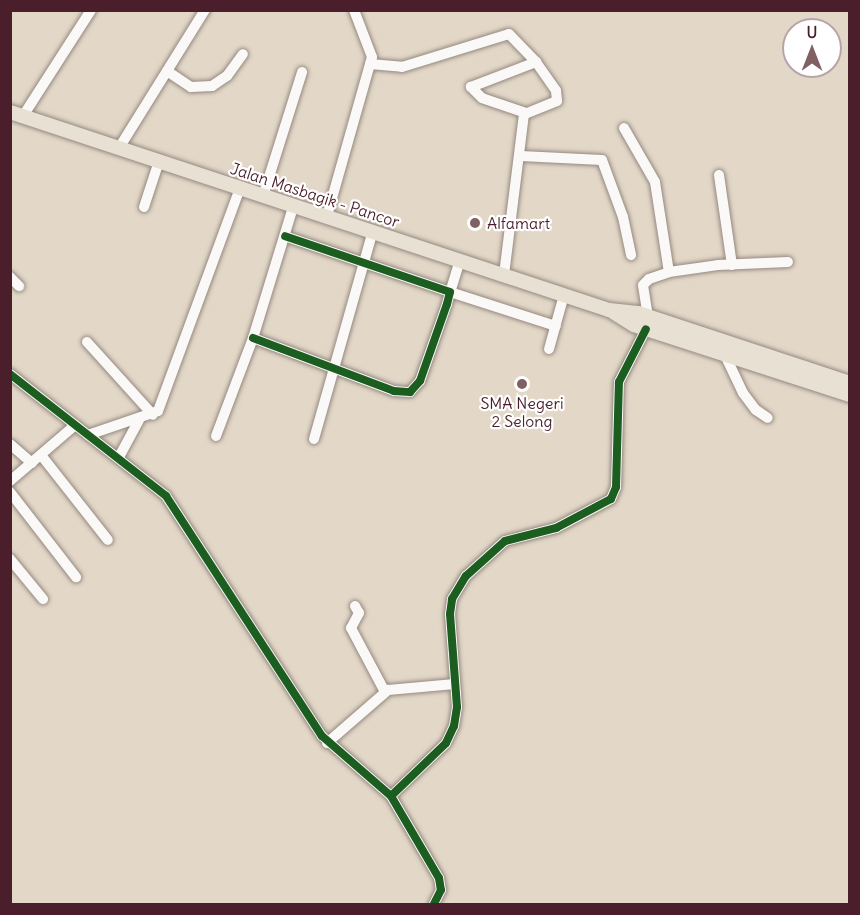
<!DOCTYPE html>
<html>
<head>
<meta charset="utf-8">
<style>
  body { margin:0 }
  #map { position:relative; width:860px; height:915px; overflow:hidden; background:#e3d8c7; font-family:Delius,sans-serif }
  div>[style] { position:absolute }
  [style*='--x'] { left:calc(var(--x)*1px); top:calc(var(--y)*1px); width:calc(var(--w)*1px); rotate:calc(var(--a)*1deg) }
  .roads { filter:drop-shadow(0 0 2px #958982) drop-shadow(0 0 2px #958982) }
  .minor>* { height:10px; margin:-5px; padding:0 5px; transform-origin:5px; border-radius:5px; background:#fbf9f7 }
  .major>* { height:14px; margin:-7px; padding:0 7px; transform-origin:7px; border-radius:7px; background:#e7e0d3 }
  .cycleway>* { height:8px; margin:-4px; padding:0 4px; transform-origin:4px; border-radius:4px; background:#1b5e20 }
  .dots>* { width:16px; height:16px; translate:-50% -50%; box-sizing:border-box; border:3px solid #fff; border-radius:50% }
  span { translate:-50% -50%; white-space:nowrap; text-align:center; line-height:1.15; -webkit-text-stroke:4.5px #fff; paint-order:stroke }
  .street-label { font-size:16px; color:#4a1f2b }
  .poi-label { font-size:16px; color:#4a1f2b }
  .left { translate:0 -50%; text-align:left }
  .frame { position:absolute; inset:0; border:12px solid #4a1f2b; pointer-events:none }
  .north { position:absolute; left:782px; top:18px; width:60px; height:60px; box-sizing:border-box; background:#fff; border:2px solid #b7a5aa; border-radius:50%; rotate:0deg; font-size:16px; font-weight:700; line-height:24px; text-align:center; color:#4a1f2b }
  .north::after { content:''; display:block; margin:auto; width:21px; height:27px; background:#806062; clip-path:polygon(50% 0,100% 100%,50% 72%,0 100%) }
</style>
</head>
<body>
<div id="map">
  <div class="roads">
    <div class="minor">
      <i style="--x:370;--y:64;--w:32;--a:5"></i>
      <i style="--x:402;--y:67;--w:112;--a:-17.1"></i>
      <i style="--x:509;--y:34;--w:39;--a:46"></i>
      <i style="--x:536;--y:62;--w:35;--a:55"></i>
      <i style="--x:556;--y:91;--w:10;--a:84"></i>
      <i style="--x:557;--y:101;--w:35;--a:158"></i>
      <i style="--x:524;--y:114;--w:162;--a:97.1"></i>
      <i style="--x:167;--y:71;--w:29;--a:34"></i>
      <i style="--x:191;--y:87;--w:21;--a:-3"></i>
      <i style="--x:212;--y:86;--w:18;--a:-34"></i>
      <i style="--x:227;--y:76;--w:27;--a:-54"></i>
      <i style="--x:526;--y:113;--w:46;--a:-161.2"></i>
      <i style="--x:482;--y:98;--w:16;--a:-135"></i>
      <i style="--x:471;--y:87;--w:70;--a:-21"></i>
      <i style="--x:23;--y:116;--w:126;--a:-57.3"></i>
      <i style="--x:624;--y:128;--w:62;--a:60.1"></i>
      <i style="--x:655;--y:182;--w:91;--a:81.2"></i>
      <i style="--x:119;--y:148;--w:163;--a:-58.1"></i>
      <i style="--x:521;--y:156;--w:81;--a:2.8"></i>
      <i style="--x:602;--y:160;--w:61;--a:69.8"></i>
      <i style="--x:623;--y:217;--w:39;--a:78"></i>
      <i style="--x:719;--y:175;--w:91;--a:81.8"></i>
      <i style="--x:263;--y:196;--w:130;--a:-72.5"></i>
      <i style="--x:144;--y:207;--w:48;--a:-71.9"></i>
      <i style="--x:327;--y:216;--w:165;--a:-74.2"></i>
      <i style="--x:372;--y:57;--w:50;--a:-111"></i>
      <i style="--x:460;--y:260;--w:34;--a:107"></i>
      <i style="--x:450;--y:292;--w:111;--a:17.8"></i>
      <i style="--x:10;--y:277;--w:13;--a:45"></i>
      <i style="--x:648;--y:317;--w:32;--a:-99"></i>
      <i style="--x:643;--y:285;--w:8;--a:-45"></i>
      <i style="--x:649;--y:279;--w:21;--a:-19"></i>
      <i style="--x:669;--y:272;--w:49;--a:-8.1"></i>
      <i style="--x:718;--y:265;--w:70;--a:-2.5"></i>
      <i style="--x:253;--y:338;--w:151;--a:20.6"></i>
      <i style="--x:394;--y:391;--w:16;--a:4"></i>
      <i style="--x:410;--y:392;--w:15;--a:-48"></i>
      <i style="--x:420;--y:381;--w:82;--a:-70.7"></i>
      <i style="--x:447;--y:304;--w:12;--a:-76"></i>
      <i style="--x:450;--y:292;--w:174;--a:-161.3"></i>
      <i style="--x:87;--y:342;--w:98;--a:47.9"></i>
      <i style="--x:549;--y:349;--w:56;--a:-74.5"></i>
      <i style="--x:725;--y:355;--w:42;--a:64.7"></i>
      <i style="--x:743;--y:393;--w:21;--a:53"></i>
      <i style="--x:756;--y:410;--w:14;--a:34"></i>
      <i style="--x:10;--y:374;--w:198;--a:38"></i>
      <i style="--x:166;--y:496;--w:286;--a:57"></i>
      <i style="--x:322;--y:736;--w:91;--a:41"></i>
      <i style="--x:391;--y:796;--w:95;--a:59.7"></i>
      <i style="--x:439;--y:878;--w:12;--a:81"></i>
      <i style="--x:441;--y:890;--w:16;--a:117"></i>
      <i style="--x:88;--y:435;--w:74;--a:-18.9"></i>
      <i style="--x:158;--y:411;--w:238;--a:-69.8"></i>
      <i style="--x:216;--y:436;--w:105;--a:-69.3"></i>
      <i style="--x:253;--y:338;--w:137;--a:-73"></i>
      <i style="--x:314;--y:439;--w:216;--a:-74.2"></i>
      <i style="--x:10;--y:444;--w:29;--a:41"></i>
      <i style="--x:41;--y:455;--w:108;--a:51.8"></i>
      <i style="--x:119;--y:457;--w:42;--a:-61.6"></i>
      <i style="--x:10;--y:481;--w:86;--a:-40.7"></i>
      <i style="--x:10;--y:492;--w:108;--a:52.2"></i>
      <i style="--x:10;--y:559;--w:52;--a:50.5"></i>
      <i style="--x:355;--y:606;--w:8;--a:60"></i>
      <i style="--x:359;--y:613;--w:17;--a:118"></i>
      <i style="--x:351;--y:628;--w:72;--a:62"></i>
      <i style="--x:327;--y:743;--w:81;--a:-41"></i>
      <i style="--x:388;--y:690;--w:67;--a:-5.1"></i>
      <i style="--x:391;--y:796;--w:76;--a:-43.9"></i>
      <i style="--x:446;--y:743;--w:19;--a:-65"></i>
      <i style="--x:454;--y:726;--w:19;--a:-81"></i>
      <i style="--x:457;--y:707;--w:93;--a:-94.3"></i>
      <i style="--x:450;--y:614;--w:15;--a:-82"></i>
      <i style="--x:452;--y:599;--w:27;--a:-59"></i>
      <i style="--x:466;--y:576;--w:52;--a:-41.9"></i>
      <i style="--x:505;--y:541;--w:53;--a:-14.3"></i>
      <i style="--x:556;--y:528;--w:62;--a:-27.8"></i>
      <i style="--x:611;--y:499;--w:13;--a:-67"></i>
      <i style="--x:616;--y:487;--w:105;--a:-88.4"></i>
      <i style="--x:619;--y:382;--w:59;--a:-63"></i>
    </div>
    <div class="major">
      <i style="--x:10;--y:112;--w:631;--a:18.29"></i>
      <i style="--x:609;--y:310;--w:29;--a:6"></i>
      <i style="--x:638;--y:313;--w:223;--a:18.3"></i>
      <i style="--x:613;--y:312;--w:25;--a:32"></i>
      <i style="--x:634;--y:325;--w:227;--a:18"></i>
    </div>
  </div>
  <div class="cycleway">
    <i style="--x:253;--y:338;--w:151;--a:20.6"></i>
    <i style="--x:394;--y:391;--w:16;--a:4"></i>
    <i style="--x:410;--y:392;--w:15;--a:-48"></i>
    <i style="--x:420;--y:381;--w:82;--a:-70.7"></i>
    <i style="--x:447;--y:304;--w:12;--a:-76"></i>
    <i style="--x:450;--y:292;--w:174;--a:-161.3"></i>
    <i style="--x:10;--y:374;--w:198;--a:38"></i>
    <i style="--x:166;--y:496;--w:286;--a:57"></i>
    <i style="--x:322;--y:736;--w:91;--a:41"></i>
    <i style="--x:391;--y:796;--w:95;--a:59.7"></i>
    <i style="--x:439;--y:878;--w:12;--a:81"></i>
    <i style="--x:441;--y:890;--w:16;--a:117"></i>
    <i style="--x:391;--y:796;--w:76;--a:-43.9"></i>
    <i style="--x:446;--y:743;--w:19;--a:-65"></i>
    <i style="--x:454;--y:726;--w:19;--a:-81"></i>
    <i style="--x:457;--y:707;--w:93;--a:-94.3"></i>
    <i style="--x:450;--y:614;--w:15;--a:-82"></i>
    <i style="--x:452;--y:599;--w:27;--a:-59"></i>
    <i style="--x:466;--y:576;--w:52;--a:-41.9"></i>
    <i style="--x:505;--y:541;--w:53;--a:-14.3"></i>
    <i style="--x:556;--y:528;--w:62;--a:-27.8"></i>
    <i style="--x:611;--y:499;--w:13;--a:-67"></i>
    <i style="--x:616;--y:487;--w:105;--a:-88.4"></i>
    <i style="--x:619;--y:382;--w:59;--a:-63"></i>
  </div>
  <div class="dots">
    <i style="left:475px;top:223px;background:#806062"></i>
    <i style="left:522px;top:384px;background:#806062"></i>
  </div>
  <div class="street-label">
    <span style="left:315px;top:195px;rotate:18deg">Jalan Masbagik - Pancor</span>
  </div>
  <div class="poi-label">
    <span class="left" style="left:487px;top:223px">Alfamart</span>
    <span style="left:522px;top:412px">SMA Negeri<br>2 Selong</span>
  </div>
  <div class="frame"></div>
  <div class="north">U</div>
</div>
</body>
</html>
